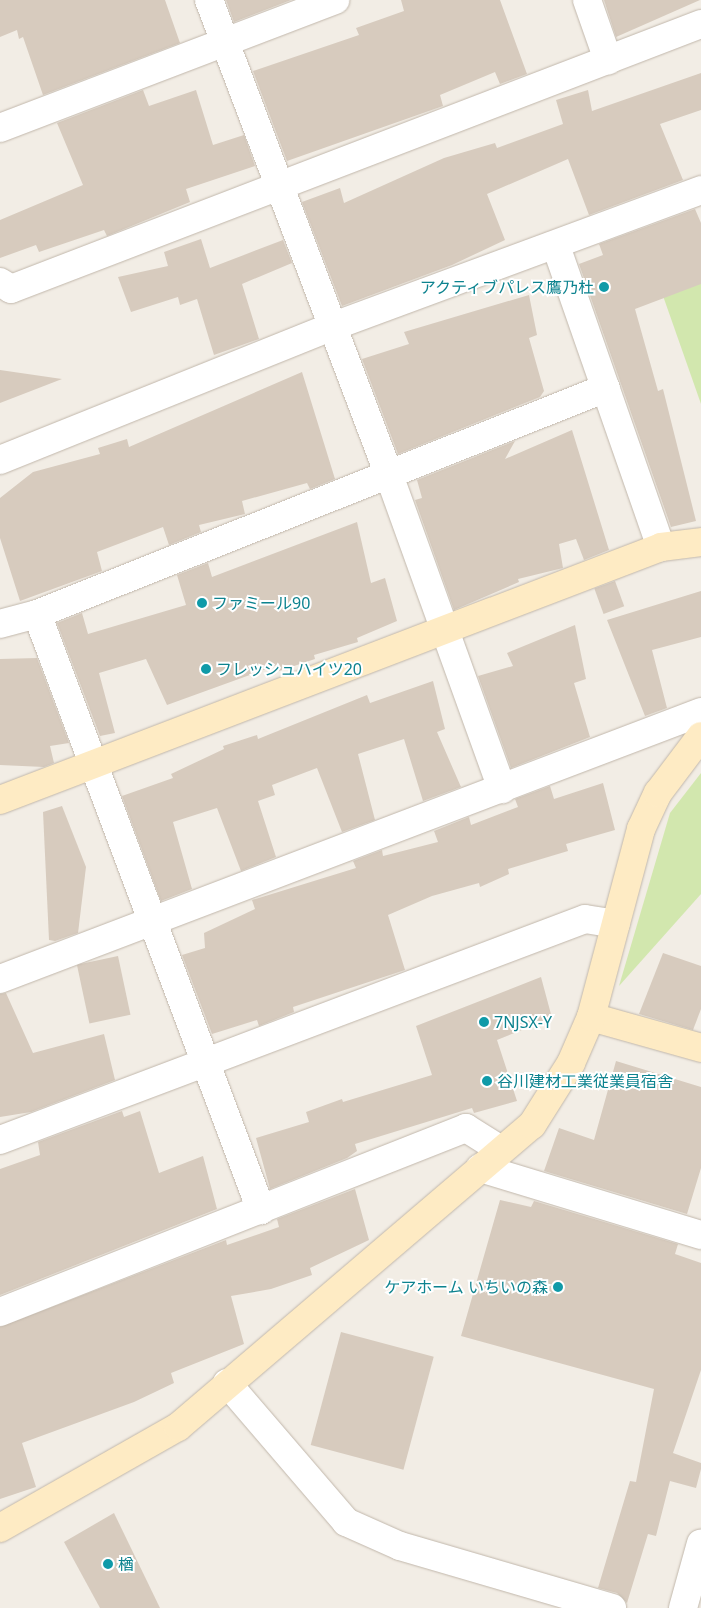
<!DOCTYPE html>
<html>
<head>
<meta charset="utf-8">
<style>
  body { margin:0 }
  #map { position:relative; width:701px; height:1608px; overflow:hidden; background:#f2ede5; font-family:"Noto Sans","Noto Sans JP",sans-serif }
  div>[style] { position:absolute }
  [style*='--x'] { left:calc(var(--x)*1px); top:calc(var(--y)*1px); width:calc(var(--w)*1px); rotate:calc(var(--a)*1deg) }
  .green>* { inset:0; background:#d2e7ae }
  .building>* { inset:0; background:#d7cbbe; transform-origin:0 0 }
  .roads { filter:drop-shadow(0 0 1px #c1b7ab) drop-shadow(0 0 1px #c1b7ab) }
  .street>* { height:28px; margin:-14px; padding:0 14px; transform-origin:14px; border-radius:14px; background:#fff }
  .secondary>* { height:28px; margin:-14px; padding:0 14px; transform-origin:14px; border-radius:14px; background:#feebc4 }
  .dots>* { width:14px; height:14px; translate:-50% -50%; box-sizing:border-box; border:2px solid #fff; border-radius:50% }
  span { translate:-50% -50%; white-space:nowrap; text-align:center; line-height:1.15; -webkit-text-stroke:4px #fff; paint-order:stroke }
  .culture-label { font-size:16px; color:#0d838f }
  .right { translate:-100% -50%; text-align:right }
  .left { translate:0 -50%; text-align:left }
</style>
</head>
<body>
<div id="map">
  <div class="green">
    <i style="clip-path:polygon(701px 278px,701px 404px,662px 293px)"></i>
    <i style="clip-path:polygon(701px 773px,701px 894px,619px 986px,670px 813px)"></i>
  </div>
  <div class="building">
    <i style="clip-path:polygon(0 0,165px 0,180px 43px,43px 95px,23px 37px,19px 39px,17px 30px,0 37px)"></i>
    <i style="clip-path:polygon(226px 0,291px 0,234px 22px)"></i>
    <i style="clip-path:polygon(401px 0,500px 0,527px 74px,500px 84px,495px 72px,440px 95px,443px 106px,287px 161px,253px 71px,359px 35px,356px 28px,404px 11px)"></i>
    <i style="clip-path:polygon(604px 0,700px 0,616px 37px)"></i>
    <i style="clip-path:polygon(701px 73px,701px 110px,660px 124px,683px 180px,589px 215px,568px 159px,487px 194px,505px 240px,452px 265px,342px 306px,302px 202px,340px 188px,344px 203px,444px 158px,495px 143px,497px 148px,563px 124px,556px 100px,588px 90px,592px 111px)"></i>
    <i style="clip-path:polygon(143px 90px,149px 106px,196px 90px,213px 145px,244px 135px,255px 166px,186px 189px,190px 202px,107px 236px,104px 230px,39px 252px,36px 245px,0 258px,0 220px,83px 185px,57px 123px)"></i>
    <i style="clip-path:polygon(695px 209px,701px 223px,701px 284px,635px 309px,658px 391px,663px 389px,696px 521px,671px 527px,579px 264px,603px 255px,599px 244px)"></i>
    <i style="clip-path:polygon(201px 239px,210px 268px,283px 240px,292px 263px,242px 284px,259px 339px,214px 355px,197px 299px,180px 305px,178px 297px,131px 312px,118px 277px,168px 266px,164px 252px)"></i>
    <i style="clip-path:polygon(529px 295px,537px 335px,529px 338px,544px 391px,540px 397px,398px 454px,362px 359px,409px 344px,404px 332px)"></i>
    <i style="clip-path:polygon(0 370px,62px 379px,0 403px)"></i>
    <i style="clip-path:polygon(302px 372px,335px 479px,310px 489px,307px 483px,242px 501px,245px 514px,199px 525px,201px 532px,169px 545px,163px 527px,97px 552px,102px 571px,20px 601px,0 538px,0 498px,33px 472px,100px 454px,98px 448px,127px 439px,129px 447px)"></i>
    <i style="clip-path:polygon(572px 430px,609px 550px,584px 560px,576px 539px,559px 544px,563px 568px,518px 579px,519px 582px,454px 610px,415px 500px,422px 498px,417px 480px,515px 441px,505px 459px)"></i>
    <i style="clip-path:polygon(357px 522px,371px 583px,385px 578px,397px 621px,357px 638px,358px 642px,314px 655px,315px 659px,279px 671px,277px 665px,167px 705px,146px 659px,99px 673px,115px 733px,100px 736px,57px 623px,82px 613px,88px 634px,186px 605px,177px 575px,208px 563px,212px 577px)"></i>
    <i style="left:615px;top:581px;width:27px;height:22px;rotate:70deg"></i>
    <i style="clip-path:polygon(701px 591px,701px 637px,652px 650px,667px 708px,645px 716px,607px 620px)"></i>
    <i style="clip-path:polygon(575px 625px,586px 679px,574px 683px,590px 737px,511px 768px,478px 676px,513px 666px,507px 653px)"></i>
    <i style="clip-path:polygon(37px 658px,69px 743px,50px 746px,54px 763px,44px 767px,0 765px,0 659px)"></i>
    <i style="clip-path:polygon(433px 681px,445px 729px,437px 732px,461px 787px,423px 801px,404px 739px,358px 754px,375px 820px,342px 832px,317px 768px,272px 785px,275px 795px,258px 801px,276px 857px,241px 871px,217px 808px,173px 822px,192px 889px,161px 901px,122px 796px,173px 778px,171px 774px,224px 749px,223px 746px,257px 735px,258px 739px,367px 695px,370px 703px)"></i>
    <i style="clip-path:polygon(603px 783px,615px 830px,566px 844px,568px 851px,508px 869px,509px 874px,480px 887px,479px 883px,432px 896px,388px 915px,405px 970px,293px 1007px,294px 1012px,259px 1026px,257px 1020px,212px 1034px,182px 955px,205px 948px,204px 933px,255px 909px,252px 900px,356px 868px,353px 861px,382px 850px,383px 856px,438px 842px,434px 831px,469px 817px,471px 825px,518px 807px,515px 799px,550px 786px,554px 799px)"></i>
    <i style="clip-path:polygon(62px 806px,86px 867px,78px 933px,55px 941px,49px 940px,43px 812px)"></i>
    <i style="clip-path:polygon(663px 953px,701px 966px,701px 1009px,693px 1030px,639px 1014px)"></i>
    <i style="left:118px;top:956px;width:60px;height:42px;rotate:78deg"></i>
    <i style="clip-path:polygon(541px 977px,552px 1018px,497px 1040px,517px 1101px,474px 1113px,472px 1108px,355px 1144px,357px 1151px,347px 1158px,270px 1189px,256px 1138px,309px 1122px,306px 1112px,342px 1099px,343px 1102px,432px 1075px,416px 1026px)"></i>
    <i style="clip-path:polygon(6px 993px,33px 1053px,104px 1034px,115px 1080px,31px 1112px,0 1117px,0 994px)"></i>
    <i style="clip-path:polygon(616px 1061px,701px 1087px,701px 1168px,687px 1214px,544px 1171px,559px 1128px,594px 1140px)"></i>
    <i style="clip-path:polygon(122px 1111px,124px 1117px,140px 1111px,159px 1173px,203px 1156px,217px 1209px,0 1295px,0 1169px,40px 1155px,38px 1142px)"></i>
    <i style="clip-path:polygon(355px 1189px,369px 1240px,310px 1268px,312px 1275px,271px 1289px,231px 1296px,244px 1344px,171px 1373px,174px 1383px,134px 1402px,22px 1443px,36px 1487px,0 1499px,0 1327px,226px 1240px,227px 1245px,279px 1227px,277px 1219px)"></i>
    <i style="clip-path:polygon(500px 1200px,531px 1207px,534px 1201px,678px 1244px,675px 1254px,701px 1263px,701px 1370px,673px 1453px,701px 1463px,701px 1469px,696px 1488px,670px 1481px,656px 1536px,648px 1534px,627px 1603px,617px 1593px,598px 1588px,630px 1481px,636px 1482px,654px 1389px,461px 1336px)"></i>
    <i style="left:341px;top:1332px;width:96px;height:117px;rotate:15deg"></i>
    <i style="clip-path:polygon(114px 1513px,160px 1608px,100px 1608px,64px 1542px)"></i>
  </div>
  <div class="roads">
    <div class="street">
      <i style="--x:209;--y:0;--w:508;--a:69.25"></i>
      <i style="--x:389;--y:475;--w:334;--a:70.2"></i>
      <i style="--x:587;--y:0;--w:64;--a:70.7"></i>
      <i style="--x:0;--y:128;--w:359;--a:-20.9"></i>
      <i style="--x:556;--y:246;--w:319;--a:70.8"></i>
      <i style="--x:0;--y:282;--w:13;--a:32"></i>
      <i style="--x:11;--y:289;--w:739;--a:-21.01"></i>
      <i style="--x:0;--y:460;--w:357;--a:-21.9"></i>
      <i style="--x:331;--y:327;--w:395;--a:-20.3"></i>
      <i style="--x:37;--y:614;--w:637;--a:69.4"></i>
      <i style="--x:0;--y:624;--w:38;--a:-15"></i>
      <i style="--x:37;--y:614;--w:612;--a:-21.66"></i>
      <i style="--x:0;--y:979;--w:750;--a:-20.85"></i>
      <i style="--x:0;--y:1140;--w:625;--a:-20.7"></i>
      <i style="--x:585;--y:919;--w:31;--a:9"></i>
      <i style="--x:480;--y:1168;--w:231;--a:16.9"></i>
      <i style="--x:0;--y:1312;--w:501;--a:-21.55"></i>
      <i style="--x:466;--y:1128;--w:41;--a:32.2"></i>
      <i style="--x:227;--y:1383;--w:183;--a:49.4"></i>
      <i style="--x:346;--y:1522;--w:59;--a:24"></i>
      <i style="--x:400;--y:1546;--w:221;--a:16.3"></i>
      <i style="--x:683;--y:1608;--w:67;--a:-74.5"></i>
    </div>
    <div class="secondary">
      <i style="--x:0;--y:800;--w:708;--a:-20.94"></i>
      <i style="--x:661;--y:547;--w:40;--a:-7.1"></i>
      <i style="--x:591;--y:1017;--w:114;--a:15.7"></i>
      <i style="--x:0;--y:1528;--w:205;--a:-29.6"></i>
      <i style="--x:178;--y:1427;--w:465;--a:-40.5"></i>
      <i style="--x:532;--y:1125;--w:73;--a:-57.8"></i>
      <i style="--x:571;--y:1063;--w:50;--a:-66.5"></i>
      <i style="--x:591;--y:1017;--w:195;--a:-75.1"></i>
      <i style="--x:641;--y:829;--w:40;--a:-65"></i>
      <i style="--x:658;--y:793;--w:71;--a:-53"></i>
    </div>
  </div>
  <div class="dots">
    <i style="left:604px;top:287px;background:#0f9aa8"></i>
    <i style="left:202px;top:603px;background:#0f9aa8"></i>
    <i style="left:206px;top:669px;background:#0f9aa8"></i>
    <i style="left:484px;top:1022px;background:#0f9aa8"></i>
    <i style="left:487px;top:1081px;background:#0f9aa8"></i>
    <i style="left:558px;top:1287px;background:#0f9aa8"></i>
    <i style="left:108px;top:1564px;background:#0f9aa8"></i>
  </div>
  <div class="culture-label">
    <span class="right" style="left:594px;top:287px">アクティブパレス鷹乃杜</span>
    <span class="left" style="left:212px;top:603px">ファミール90</span>
    <span class="left" style="left:216px;top:669px">フレッシュハイツ20</span>
    <span class="left" style="left:494px;top:1022px">7NJSX-Y</span>
    <span class="left" style="left:497px;top:1081px">谷川建材工業従業員宿舎</span>
    <span class="right" style="left:548px;top:1287px">ケアホーム いちいの森</span>
    <span class="left" style="left:118px;top:1564px">楢</span>
  </div>
</div>
</body>
</html>
